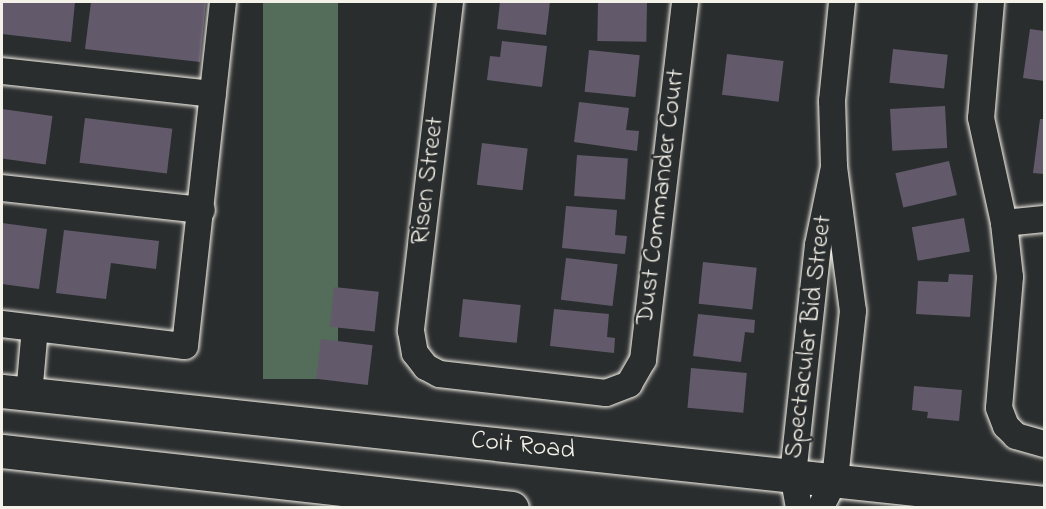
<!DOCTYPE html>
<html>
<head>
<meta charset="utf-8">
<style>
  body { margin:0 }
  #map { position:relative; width:1046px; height:509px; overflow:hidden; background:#2a2d2e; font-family:"Indie Flower",sans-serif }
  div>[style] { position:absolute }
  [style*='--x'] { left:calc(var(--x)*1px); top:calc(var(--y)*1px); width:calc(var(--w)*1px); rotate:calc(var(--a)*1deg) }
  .green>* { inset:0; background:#546d5a; transform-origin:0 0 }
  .building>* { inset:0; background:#625a6b; transform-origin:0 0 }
  .roads { filter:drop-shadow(0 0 2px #f4f1e8) drop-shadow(0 0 2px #f4f1e8) }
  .minor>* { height:26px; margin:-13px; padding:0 13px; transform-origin:13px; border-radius:13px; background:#2a2d2e }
  .major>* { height:33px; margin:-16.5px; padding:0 16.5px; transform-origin:16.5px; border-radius:16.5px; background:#2a2d2e }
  span { translate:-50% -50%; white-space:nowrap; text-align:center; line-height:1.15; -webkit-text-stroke:4.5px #2a2d2e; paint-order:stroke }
  .street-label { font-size:26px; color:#f4f1e8 }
  .frame { position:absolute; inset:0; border:3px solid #f4f1e8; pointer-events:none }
</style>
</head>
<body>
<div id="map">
  <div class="green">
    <i style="left:263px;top:2px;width:75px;height:377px"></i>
  </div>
  <div class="building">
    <i style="clip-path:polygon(2px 2px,75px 2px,71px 42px,2px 34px)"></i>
    <i style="clip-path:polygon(91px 2px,206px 2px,200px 62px,85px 49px)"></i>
    <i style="clip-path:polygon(500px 2px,550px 2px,546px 35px,497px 29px)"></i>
    <i style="left:598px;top:2px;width:49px;height:39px;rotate:1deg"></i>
    <i style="clip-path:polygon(1030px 29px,1044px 31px,1044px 81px,1023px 78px)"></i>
    <i style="clip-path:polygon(502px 41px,547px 46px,542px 87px,487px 80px,490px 56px,500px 57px)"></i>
    <i style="left:893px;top:49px;width:55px;height:34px;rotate:6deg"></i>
    <i style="left:589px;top:50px;width:51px;height:42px;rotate:6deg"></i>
    <i style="left:727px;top:54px;width:57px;height:41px;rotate:7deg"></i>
    <i style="clip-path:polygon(579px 102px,629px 108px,626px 130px,639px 131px,637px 151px,574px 142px)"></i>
    <i style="left:945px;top:106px;width:42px;height:55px;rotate:87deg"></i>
    <i style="left:2px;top:109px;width:51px;height:49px;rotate:8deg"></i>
    <i style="left:85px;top:118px;width:88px;height:45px;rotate:7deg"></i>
    <i style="clip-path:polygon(1040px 119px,1044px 119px,1044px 174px,1033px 173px)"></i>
    <i style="left:482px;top:143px;width:46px;height:42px;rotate:7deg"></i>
    <i style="left:577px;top:155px;width:51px;height:41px;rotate:4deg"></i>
    <i style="left:949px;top:161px;width:35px;height:55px;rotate:77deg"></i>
    <i style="clip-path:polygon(566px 206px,617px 210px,615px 235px,627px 236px,625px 254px,562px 248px)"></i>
    <i style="left:964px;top:218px;width:34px;height:53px;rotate:80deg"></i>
    <i style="clip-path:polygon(2px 223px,47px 229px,39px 289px,2px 284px)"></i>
    <i style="clip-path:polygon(64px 230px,159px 241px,156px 269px,111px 263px,106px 299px,56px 293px)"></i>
    <i style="left:566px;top:258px;width:52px;height:42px;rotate:7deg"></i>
    <i style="left:703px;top:262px;width:54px;height:42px;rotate:6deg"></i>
    <i style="clip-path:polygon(949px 274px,973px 275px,970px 317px,916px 314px,918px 281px,948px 282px)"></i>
    <i style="left:334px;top:287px;width:45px;height:40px;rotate:6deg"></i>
    <i style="left:463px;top:299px;width:58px;height:38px;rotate:6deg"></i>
    <i style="clip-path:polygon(554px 309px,609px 314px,607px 337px,615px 338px,614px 353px,550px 346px)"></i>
    <i style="clip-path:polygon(698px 314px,755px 320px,754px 333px,745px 332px,741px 362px,693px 356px)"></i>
    <i style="left:321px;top:339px;width:52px;height:40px;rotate:7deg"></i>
    <i style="left:691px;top:368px;width:56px;height:40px;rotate:5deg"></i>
    <i style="clip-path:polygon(914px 386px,962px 390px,959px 421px,927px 418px,928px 412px,912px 410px)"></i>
  </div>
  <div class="roads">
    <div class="minor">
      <i style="--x:450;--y:2;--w:331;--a:96.8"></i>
      <i style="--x:411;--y:331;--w:22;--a:80"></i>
      <i style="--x:415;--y:353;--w:18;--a:52"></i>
      <i style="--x:426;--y:367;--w:15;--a:28"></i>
      <i style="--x:439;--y:374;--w:168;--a:6.5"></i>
      <i style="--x:606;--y:393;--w:25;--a:-21"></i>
      <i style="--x:629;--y:384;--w:28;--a:-60"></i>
      <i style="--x:643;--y:360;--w:360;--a:-83.3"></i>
      <i style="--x:991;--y:2;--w:116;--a:94.9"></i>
      <i style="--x:981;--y:118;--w:107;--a:77.6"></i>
      <i style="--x:1004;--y:223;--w:54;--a:83.7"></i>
      <i style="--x:1010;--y:277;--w:131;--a:94.8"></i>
      <i style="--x:999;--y:408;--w:19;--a:69"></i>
      <i style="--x:1006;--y:426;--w:14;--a:45"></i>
      <i style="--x:1016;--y:436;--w:29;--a:16"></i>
      <i style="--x:2;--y:71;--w:212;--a:6.2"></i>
      <i style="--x:834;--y:167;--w:66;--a:-91.7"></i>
      <i style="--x:832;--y:101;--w:100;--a:-84.2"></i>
      <i style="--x:2;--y:188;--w:201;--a:6.3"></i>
      <i style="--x:1004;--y:223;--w:40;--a:-5.7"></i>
      <i style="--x:2;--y:324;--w:184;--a:6.9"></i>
      <i style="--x:185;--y:346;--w:346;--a:-83.7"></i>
      <i style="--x:29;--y:395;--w:67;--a:-84.9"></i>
      <i style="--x:799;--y:508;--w:34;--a:-100"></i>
      <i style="--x:793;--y:475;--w:231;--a:-83.8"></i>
      <i style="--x:818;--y:245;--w:80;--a:-78.4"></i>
      <i style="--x:834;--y:167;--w:145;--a:82.5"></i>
      <i style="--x:853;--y:311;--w:169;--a:96.1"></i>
      <i style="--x:835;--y:479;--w:33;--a:117"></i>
    </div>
    <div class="major">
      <i style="--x:2;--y:391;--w:1048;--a:6.13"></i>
      <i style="--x:2;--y:451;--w:513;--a:6.38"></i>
    </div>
  </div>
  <div class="street-label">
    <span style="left:429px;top:181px;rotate:-83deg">Risen Street</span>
    <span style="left:662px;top:197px;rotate:-83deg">Dust Commander Court</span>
    <span style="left:810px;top:337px;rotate:-83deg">Spectacular Bid Street</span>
    <span style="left:523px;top:447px;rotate:6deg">Coit Road</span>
  </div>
  <div class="frame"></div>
</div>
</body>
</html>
